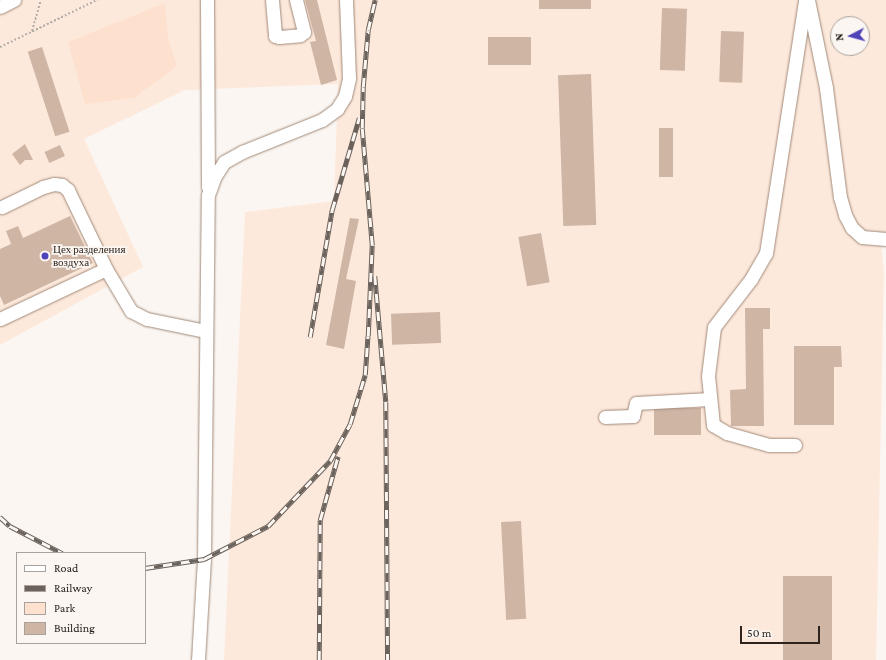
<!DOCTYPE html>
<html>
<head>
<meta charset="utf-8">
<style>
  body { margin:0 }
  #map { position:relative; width:886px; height:660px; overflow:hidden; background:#fbf6f2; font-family:"Crimson Pro",serif }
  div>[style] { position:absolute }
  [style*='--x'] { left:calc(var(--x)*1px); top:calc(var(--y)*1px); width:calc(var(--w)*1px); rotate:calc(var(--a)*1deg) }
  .built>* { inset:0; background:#fde9dc }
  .green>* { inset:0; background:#fde1ce }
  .building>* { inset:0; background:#ceb5a4; transform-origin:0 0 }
  .path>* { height:2px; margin-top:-1px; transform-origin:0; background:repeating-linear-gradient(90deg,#b3aca7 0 2px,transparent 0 4px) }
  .roads { filter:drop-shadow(0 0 1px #a18978) drop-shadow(0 0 1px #a18978) }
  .minor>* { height:13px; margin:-6.5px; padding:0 6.5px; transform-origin:6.5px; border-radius:6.5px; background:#fff }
  .rail>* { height:4.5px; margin-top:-2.25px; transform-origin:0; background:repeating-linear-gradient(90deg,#fbf6f2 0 9px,#6a625b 0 18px); box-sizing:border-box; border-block:1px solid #6a625b }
  .dots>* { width:11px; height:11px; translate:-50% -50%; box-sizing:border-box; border:2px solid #fbf6f2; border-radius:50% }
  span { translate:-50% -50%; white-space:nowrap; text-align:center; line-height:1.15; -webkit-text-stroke:3.5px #fbf6f2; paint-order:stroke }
  .poi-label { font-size:11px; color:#2d231c }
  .left { translate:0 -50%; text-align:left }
  .legend { position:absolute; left:16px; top:552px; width:130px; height:92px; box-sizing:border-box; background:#fbf6f2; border:1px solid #a9a29c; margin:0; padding:5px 7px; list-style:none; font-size:12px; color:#2d231c }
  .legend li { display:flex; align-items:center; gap:8px; height:20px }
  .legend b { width:20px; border:1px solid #a9a29c }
  .north { position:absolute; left:830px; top:16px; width:40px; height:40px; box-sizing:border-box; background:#fbf6f2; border:1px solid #a9a29c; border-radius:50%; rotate:264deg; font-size:11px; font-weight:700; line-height:16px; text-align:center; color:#2d231c }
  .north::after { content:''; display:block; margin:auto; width:14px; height:18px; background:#4f43ba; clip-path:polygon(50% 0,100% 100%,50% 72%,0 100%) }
  .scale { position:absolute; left:740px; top:626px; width:80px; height:18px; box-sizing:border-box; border:2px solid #2d231c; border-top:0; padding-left:5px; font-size:12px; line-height:14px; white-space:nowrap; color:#2d231c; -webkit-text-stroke:3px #fbf6f2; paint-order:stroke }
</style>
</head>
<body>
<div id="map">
  <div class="built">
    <i style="clip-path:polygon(evenodd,0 0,886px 0,886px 243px,881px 245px,884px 272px,876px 660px,224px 660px,245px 212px,334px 201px,338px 84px,185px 90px,84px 139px,143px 267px,0 345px,0 0,838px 24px,862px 24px,862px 48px,838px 48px,838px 24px)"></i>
  </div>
  <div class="green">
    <i style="clip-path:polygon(165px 3px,168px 38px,177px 66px,134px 98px,85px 104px,68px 42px)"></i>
  </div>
  <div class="building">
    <i style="clip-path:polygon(305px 0,317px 0,337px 80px,321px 85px,310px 42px,316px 41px)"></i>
    <i style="left:539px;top:0;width:52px;height:9px"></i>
    <i style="left:662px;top:8px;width:25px;height:62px;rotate:2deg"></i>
    <i style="left:721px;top:31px;width:23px;height:51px;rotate:2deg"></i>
    <i style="left:531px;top:37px;width:28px;height:43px;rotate:90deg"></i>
    <i style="left:42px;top:47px;width:89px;height:15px;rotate:72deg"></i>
    <i style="left:591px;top:74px;width:151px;height:33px;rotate:88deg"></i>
    <i style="left:659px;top:128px;width:14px;height:49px"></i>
    <i style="clip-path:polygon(25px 144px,33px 160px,25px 160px,20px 165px,12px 154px)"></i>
    <i style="left:60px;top:145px;width:12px;height:17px;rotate:66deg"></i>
    <i style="clip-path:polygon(70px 216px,93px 263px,4px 305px,0 296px,0 249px,11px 244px,6px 231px,18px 226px,23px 238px)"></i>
    <i style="clip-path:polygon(350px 218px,359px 219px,346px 279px,356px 281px,344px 349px,326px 345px)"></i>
    <i style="left:541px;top:233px;width:50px;height:23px;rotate:80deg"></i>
    <i style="clip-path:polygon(745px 308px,770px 308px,770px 329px,763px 329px,764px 426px,731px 426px,730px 390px,746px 389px)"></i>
    <i style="left:440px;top:312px;width:31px;height:49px;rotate:88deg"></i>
    <i style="clip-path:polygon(794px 346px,841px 346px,842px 367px,834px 367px,834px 425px,794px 425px)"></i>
    <i style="left:701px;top:408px;width:27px;height:47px;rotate:90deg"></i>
    <i style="left:521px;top:521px;width:98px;height:20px;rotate:87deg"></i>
    <i style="left:783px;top:576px;width:49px;height:84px"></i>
  </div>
  <div class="path">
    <i style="--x:32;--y:31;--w:32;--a:-74"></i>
    <i style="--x:0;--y:47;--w:108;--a:-25.9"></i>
  </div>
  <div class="roads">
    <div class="minor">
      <i style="--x:207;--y:0;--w:187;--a:89.7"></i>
      <i style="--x:272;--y:0;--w:36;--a:85"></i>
      <i style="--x:275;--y:36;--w:4;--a:14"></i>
      <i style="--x:279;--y:37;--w:21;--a:-5"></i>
      <i style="--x:300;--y:35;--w:5;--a:-37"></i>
      <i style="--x:304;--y:32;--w:33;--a:-104"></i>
      <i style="--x:808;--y:0;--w:90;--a:78.4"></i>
      <i style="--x:826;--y:88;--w:110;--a:82.7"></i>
      <i style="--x:840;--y:197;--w:19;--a:74"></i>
      <i style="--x:845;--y:215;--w:15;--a:62"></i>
      <i style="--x:852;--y:228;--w:13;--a:42"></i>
      <i style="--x:862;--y:237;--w:24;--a:5"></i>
      <i style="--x:0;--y:7;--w:16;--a:-27"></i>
      <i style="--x:106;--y:269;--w:49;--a:59.2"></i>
      <i style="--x:131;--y:311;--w:18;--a:27"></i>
      <i style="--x:147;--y:319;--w:59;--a:11.7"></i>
      <i style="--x:0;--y:319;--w:117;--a:-25.3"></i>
      <i style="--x:106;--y:269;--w:88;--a:-115.7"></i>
      <i style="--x:68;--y:190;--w:8;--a:-140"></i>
      <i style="--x:62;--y:185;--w:8;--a:-173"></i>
      <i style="--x:54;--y:184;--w:11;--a:165"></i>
      <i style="--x:43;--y:187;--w:46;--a:154"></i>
      <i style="--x:605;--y:417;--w:28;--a:-2"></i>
      <i style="--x:633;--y:416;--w:13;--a:-77"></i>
      <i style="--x:636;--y:403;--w:74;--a:-3.1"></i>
      <i style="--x:795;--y:445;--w:26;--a:180"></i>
      <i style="--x:769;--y:445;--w:44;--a:-164.1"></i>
      <i style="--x:727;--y:433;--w:16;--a:-150"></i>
      <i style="--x:713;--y:425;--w:49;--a:-95.8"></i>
      <i style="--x:708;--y:376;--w:49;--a:-83"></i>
      <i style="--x:714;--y:327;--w:61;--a:-52.4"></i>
      <i style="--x:751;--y:279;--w:30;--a:-60"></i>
      <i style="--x:766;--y:253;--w:256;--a:-81.2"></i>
      <i style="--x:198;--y:660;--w:101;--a:-86.6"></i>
      <i style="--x:204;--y:559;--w:364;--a:-89.4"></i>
      <i style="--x:208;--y:195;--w:20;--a:-70"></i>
      <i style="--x:215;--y:176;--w:17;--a:-57"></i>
      <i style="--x:224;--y:162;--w:21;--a:-29"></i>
      <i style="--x:242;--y:152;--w:86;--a:-21.8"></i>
      <i style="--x:322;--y:120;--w:19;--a:-36"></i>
      <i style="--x:337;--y:109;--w:15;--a:-58"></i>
      <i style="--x:345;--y:96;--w:18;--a:-77"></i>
      <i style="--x:349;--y:78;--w:78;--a:-92.2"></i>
    </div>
  </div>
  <div class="rail">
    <i style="--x:375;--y:276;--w:126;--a:85"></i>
    <i style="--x:386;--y:402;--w:258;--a:89.6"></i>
    <i style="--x:310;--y:337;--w:129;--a:-80.2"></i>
    <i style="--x:332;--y:210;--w:96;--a:-73.6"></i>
    <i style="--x:0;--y:517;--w:13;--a:42"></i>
    <i style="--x:10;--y:526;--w:59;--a:27.4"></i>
    <i style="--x:145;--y:568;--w:60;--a:-8.7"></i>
    <i style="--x:204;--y:559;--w:72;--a:-27.3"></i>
    <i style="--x:268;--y:526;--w:90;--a:-46.4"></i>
    <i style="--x:330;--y:461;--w:42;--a:-61.6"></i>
    <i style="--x:350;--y:424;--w:51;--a:-73"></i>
    <i style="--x:365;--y:375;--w:39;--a:-86"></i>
    <i style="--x:368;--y:336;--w:91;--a:-87.5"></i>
    <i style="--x:372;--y:245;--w:117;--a:-94.9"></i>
    <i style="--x:362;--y:128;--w:41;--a:-88.6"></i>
    <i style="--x:363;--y:87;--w:57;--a:-85"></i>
    <i style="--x:368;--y:30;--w:31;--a:-77"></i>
    <i style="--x:319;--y:660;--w:140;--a:-89.6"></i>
    <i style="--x:320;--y:520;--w:66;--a:-74.3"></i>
  </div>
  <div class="dots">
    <i style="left:45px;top:256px;background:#4f43ba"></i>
  </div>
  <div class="poi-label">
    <span class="left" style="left:53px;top:256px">Цех разделения<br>воздуха</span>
  </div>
  <ul class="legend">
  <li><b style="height:5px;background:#fff"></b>Road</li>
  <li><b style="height:5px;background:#6a625b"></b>Railway</li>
  <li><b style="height:11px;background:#fde1ce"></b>Park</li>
  <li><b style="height:11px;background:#ceb5a4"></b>Building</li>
  </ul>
  <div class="north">N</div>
  <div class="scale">50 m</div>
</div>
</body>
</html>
